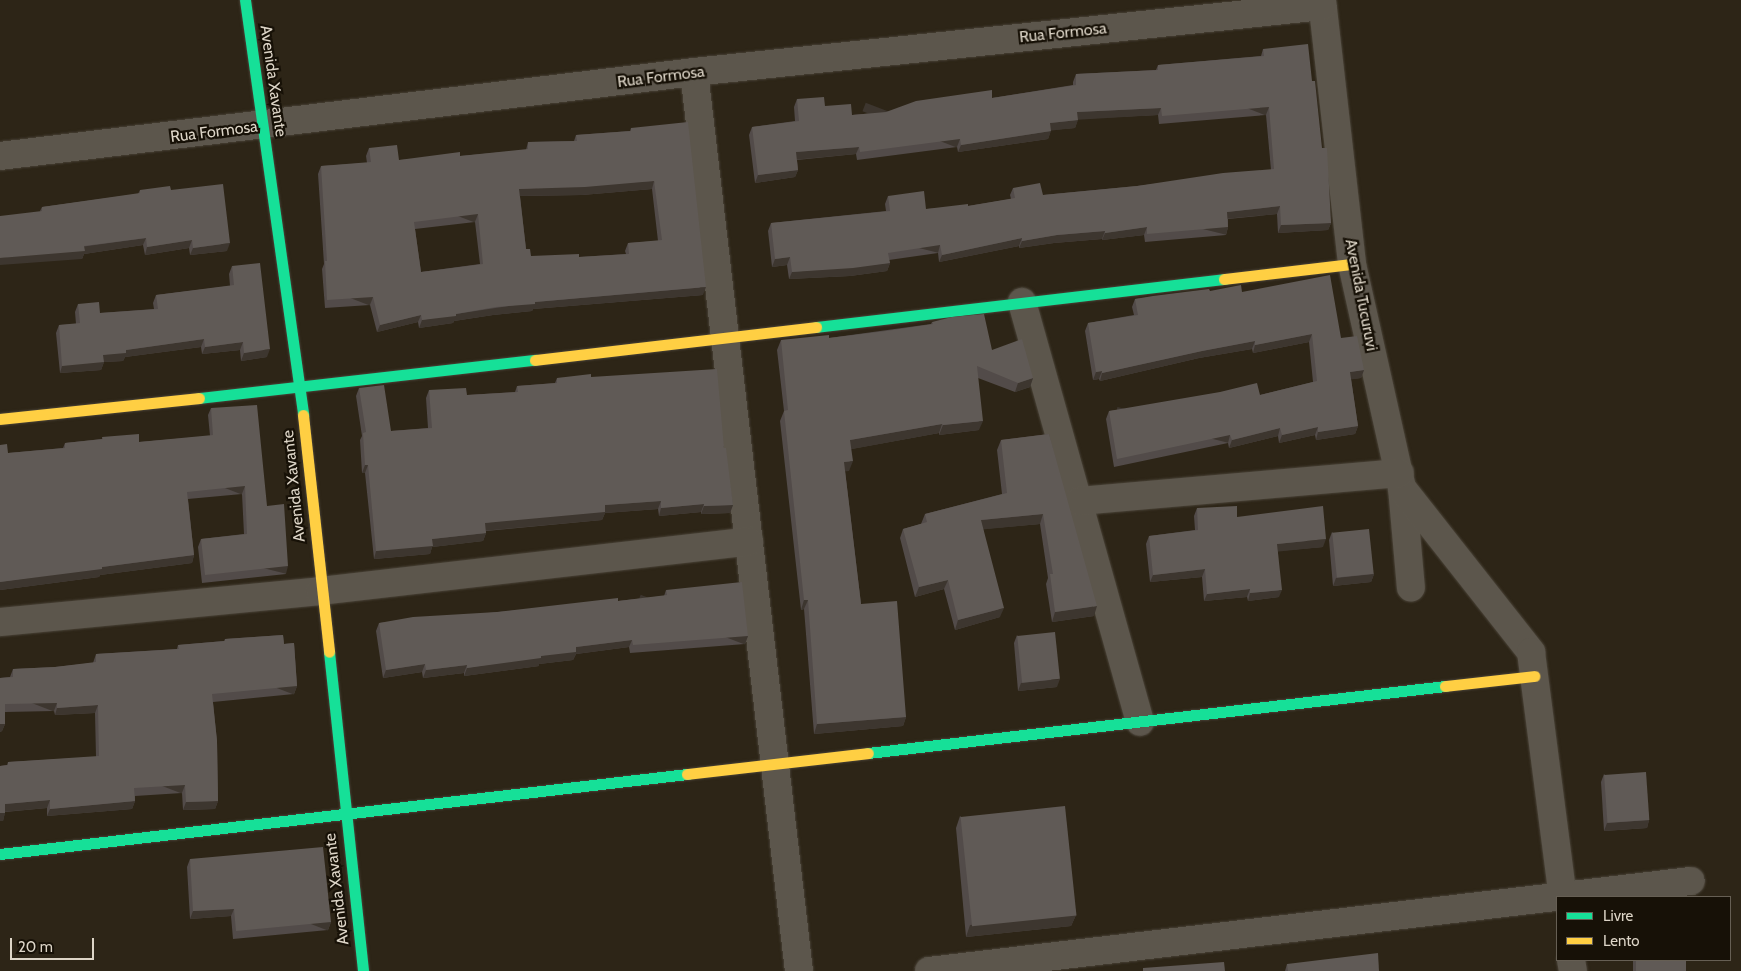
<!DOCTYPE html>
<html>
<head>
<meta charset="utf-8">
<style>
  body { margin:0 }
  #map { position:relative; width:1741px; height:971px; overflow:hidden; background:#2d2517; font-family:Cabin,sans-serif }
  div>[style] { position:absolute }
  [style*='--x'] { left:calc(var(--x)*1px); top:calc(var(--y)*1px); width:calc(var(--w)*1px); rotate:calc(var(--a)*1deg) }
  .roads { filter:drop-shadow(0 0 1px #494237) drop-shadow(0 0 1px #494237) }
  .street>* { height:28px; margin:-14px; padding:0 14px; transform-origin:14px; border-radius:14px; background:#5c564c }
  .fast>* { height:11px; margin:-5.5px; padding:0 5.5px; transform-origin:5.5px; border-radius:5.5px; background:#16e098 }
  .slow>* { height:11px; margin:-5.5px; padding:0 5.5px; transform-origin:5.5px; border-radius:5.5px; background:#ffcf43 }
  .wall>* { inset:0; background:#524b49; transform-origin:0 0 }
  .shaded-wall>* { inset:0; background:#3d362f; transform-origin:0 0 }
  .building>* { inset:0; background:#605a56; transform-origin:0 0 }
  span { translate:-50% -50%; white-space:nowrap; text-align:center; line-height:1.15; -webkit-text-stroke:4.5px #171107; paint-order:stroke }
  .street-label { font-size:16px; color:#ddd5c7 }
  .legend { position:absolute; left:1556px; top:896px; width:175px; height:65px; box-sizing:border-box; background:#171107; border:1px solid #665f54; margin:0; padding:6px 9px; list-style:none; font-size:15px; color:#ddd5c7 }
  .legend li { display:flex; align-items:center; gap:10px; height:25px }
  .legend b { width:25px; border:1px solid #665f54 }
  .scale { position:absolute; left:10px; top:938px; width:84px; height:22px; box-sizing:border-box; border:2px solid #ddd5c7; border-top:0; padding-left:6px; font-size:15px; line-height:18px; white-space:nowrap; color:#ddd5c7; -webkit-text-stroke:4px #171107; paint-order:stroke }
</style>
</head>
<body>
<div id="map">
  <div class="roads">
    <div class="street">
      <i style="--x:1322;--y:0;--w:266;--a:83.5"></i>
      <i style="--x:1352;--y:264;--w:230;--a:77.4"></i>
      <i style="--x:1402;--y:488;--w:100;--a:84.9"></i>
      <i style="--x:694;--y:72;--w:905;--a:83.34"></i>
      <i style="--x:0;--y:156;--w:699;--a:-6.9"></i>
      <i style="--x:694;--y:72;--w:632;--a:-5.99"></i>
      <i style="--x:1022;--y:302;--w:436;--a:74.3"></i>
      <i style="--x:1402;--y:488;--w:209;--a:51.8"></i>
      <i style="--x:1531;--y:652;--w:247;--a:82.6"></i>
      <i style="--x:1079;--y:501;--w:322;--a:-5"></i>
      <i style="--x:0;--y:622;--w:321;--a:-5.5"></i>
      <i style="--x:320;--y:591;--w:432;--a:-6.6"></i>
      <i style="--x:1571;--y:960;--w:11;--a:80"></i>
      <i style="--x:929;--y:971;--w:767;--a:-6.74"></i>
    </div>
    <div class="fast">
      <i style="--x:245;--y:0;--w:419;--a:82"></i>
      <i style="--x:816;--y:327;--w:411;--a:-6.7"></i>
      <i style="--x:199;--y:398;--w:338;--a:-6.5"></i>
      <i style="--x:329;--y:652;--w:321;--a:83.9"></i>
      <i style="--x:868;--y:753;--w:581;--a:-6.62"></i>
      <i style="--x:0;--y:854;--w:692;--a:-6.64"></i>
    </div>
    <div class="slow">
      <i style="--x:1224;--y:279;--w:129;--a:-6.7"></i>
      <i style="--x:535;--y:360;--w:283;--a:-6.7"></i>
      <i style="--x:303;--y:415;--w:238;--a:83.7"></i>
      <i style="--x:0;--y:419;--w:200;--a:-6"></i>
      <i style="--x:1445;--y:686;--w:90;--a:-6.4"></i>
      <i style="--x:687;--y:774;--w:182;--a:-6.6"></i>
    </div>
  </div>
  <div class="wall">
    <i style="clip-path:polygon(1263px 49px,1312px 81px,1331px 223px,1328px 230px,1278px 233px,1277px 214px,1228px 219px,1228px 227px,1226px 235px,1145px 242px,1144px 235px,1102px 240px,1102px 239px,1054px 243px,1019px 248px,1019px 246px,939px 262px,938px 253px,889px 260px,890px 263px,887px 271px,850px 276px,789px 279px,787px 265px,772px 267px,768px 231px,771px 223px,886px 211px,885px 204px,888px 196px,926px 209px,968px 206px,1011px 199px,1010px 195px,1013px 188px,1043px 195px,1137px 186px,1271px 170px,1266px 115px,1159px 124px,1158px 115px,1078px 119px,1075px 128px,1051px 130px,1048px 139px,958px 152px,957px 147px,857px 160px,856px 154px,797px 160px,798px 170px,795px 177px,755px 183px,749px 135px,752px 127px,795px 121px,794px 107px,797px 99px,825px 106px,852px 115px,886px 112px,992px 98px,1073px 85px,1073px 82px,1076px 74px,1156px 70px,1158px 65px,1261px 56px)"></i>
    <i style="clip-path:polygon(evenodd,631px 128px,703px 295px,533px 309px,532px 311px,493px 315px,454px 321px,453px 323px,419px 328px,418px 322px,377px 332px,370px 305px,325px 308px,322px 269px,324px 264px,318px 174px,321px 166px,367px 163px,366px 156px,369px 148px,399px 160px,460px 156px,526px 150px,528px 142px,574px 141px,576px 135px,630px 131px,631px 128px,652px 189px,658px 241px,628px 243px,625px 251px,626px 254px,579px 257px,531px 256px,526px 249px,520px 196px,582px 195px,652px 189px,631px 128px,475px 222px,480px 264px,421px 272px,415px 229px,475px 222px)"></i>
    <i style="clip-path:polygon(140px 190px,171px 190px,227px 251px,190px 255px,189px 248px,145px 255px,143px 245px,84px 254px,82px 259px,40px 211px,42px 207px,138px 194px)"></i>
    <i style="clip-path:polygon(232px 266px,267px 357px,241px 361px,240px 350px,202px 354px,201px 347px,125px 357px,123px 361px,104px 362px,101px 370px,60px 373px,56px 333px,59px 325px,76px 324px,75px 312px,78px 304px,100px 313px,154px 309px,153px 303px,156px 295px,230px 286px,229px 274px)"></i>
    <i style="clip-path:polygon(1210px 291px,1242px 292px,1341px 338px,1364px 370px,1361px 378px,1351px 379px,1358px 426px,1355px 434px,1316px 440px,1315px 435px,1279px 443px,1278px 436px,1229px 448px,1228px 443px,1114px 467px,1106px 419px,1109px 411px,1260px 395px,1313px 382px,1309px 342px,1253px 353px,1252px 349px,1199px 358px,1100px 381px,1099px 379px,1093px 380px,1085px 331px,1088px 323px,1134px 315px,1132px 307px,1135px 299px)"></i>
    <i style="clip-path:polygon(932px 322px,992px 350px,1033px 378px,1030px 387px,1015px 392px,978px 378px,979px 430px,939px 435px,939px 433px,851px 449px,849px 471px,845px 471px,861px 604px,906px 717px,903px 726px,814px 734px,804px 609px,801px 610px,780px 421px,784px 411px,777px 350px,781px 340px,829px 338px,931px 324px)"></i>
    <i style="clip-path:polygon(591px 377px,724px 448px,733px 505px,730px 513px,701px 514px,701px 512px,659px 516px,658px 509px,605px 513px,602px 520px,486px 531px,486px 533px,483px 541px,432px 547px,430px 554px,374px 559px,365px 473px,362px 473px,360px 440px,362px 436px,356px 396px,359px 388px,391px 431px,428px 428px,426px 398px,429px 390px,467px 395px,515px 392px,517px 386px,555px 383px,557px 378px)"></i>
    <i style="clip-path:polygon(211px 408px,267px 506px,286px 574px,202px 583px,198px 547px,201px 539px,244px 534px,242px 494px,188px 499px,194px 555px,192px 563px,100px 575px,99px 577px,0 590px,0 445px,8px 453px,63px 448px,65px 443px,102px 439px,102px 437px,139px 442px,210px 436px,208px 415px)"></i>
    <i style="clip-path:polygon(1049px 434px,1094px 616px,1052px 622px,1046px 584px,1048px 578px,1040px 524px,983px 529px,1000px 617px,955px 630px,944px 589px,915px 597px,900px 538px,903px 529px,921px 524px,925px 514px,1002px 494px,997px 450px,1001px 440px)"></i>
    <i style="clip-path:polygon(1197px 508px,1237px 517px,1323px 547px,1278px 551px,1279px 597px,1248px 601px,1247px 597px,1204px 601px,1202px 577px,1150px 582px,1146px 544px,1149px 536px,1195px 530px,1194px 516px)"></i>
    <i style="clip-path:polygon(1332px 532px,1374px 574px,1371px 582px,1333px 586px,1329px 540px)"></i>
    <i style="clip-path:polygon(666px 590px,748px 636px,745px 644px,630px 653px,629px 647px,576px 654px,573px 660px,539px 664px,539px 666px,464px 676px,464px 673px,423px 678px,422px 672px,383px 678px,376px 631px,379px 623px,618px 601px,664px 596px)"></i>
    <i style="clip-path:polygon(283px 635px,284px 644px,294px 643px,297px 686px,294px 694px,213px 702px,217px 741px,218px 801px,215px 809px,183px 810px,182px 793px,135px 796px,135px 801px,132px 809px,47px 816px,47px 808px,5px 812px,3px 821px,0 821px,0 766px,7px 765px,8px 762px,96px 757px,95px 713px,55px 715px,54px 711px,5px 712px,5px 724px,2px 731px,0 732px,0 678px,10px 677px,13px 669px,55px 667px,93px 663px,96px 654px,177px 649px,178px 645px,224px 641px,225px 639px)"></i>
    <i style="clip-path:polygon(1017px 635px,1057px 687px,1018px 691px,1014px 643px)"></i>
    <i style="clip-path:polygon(1604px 774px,1649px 820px,1647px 828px,1604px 831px,1601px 782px)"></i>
    <i style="clip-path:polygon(960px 816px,1076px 915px,1071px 926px,966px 937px,956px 828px)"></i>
    <i style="clip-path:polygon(190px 859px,331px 922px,328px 930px,233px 939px,231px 916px,190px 919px,187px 867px)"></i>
    <i style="left:1633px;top:960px;width:53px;height:11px"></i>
    <i style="clip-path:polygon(1287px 964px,1379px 971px,1285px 971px)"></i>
  </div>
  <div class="shaded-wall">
    <i style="left:1269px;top:107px;width:9px;height:107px;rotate:111deg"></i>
    <i style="clip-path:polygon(1161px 108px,1158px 115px,1074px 120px,1077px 112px)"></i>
    <i style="clip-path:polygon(1078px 120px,1075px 128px,1047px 131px,1050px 123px)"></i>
    <i style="clip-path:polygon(1051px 131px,1048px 139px,958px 152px,961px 145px)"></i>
    <i style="left:960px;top:139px;width:9px;height:101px;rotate:111deg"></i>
    <i style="clip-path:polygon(859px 147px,856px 154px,793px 160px,796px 152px)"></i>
    <i style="clip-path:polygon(798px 170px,795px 177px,755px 183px,758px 175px)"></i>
    <i style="clip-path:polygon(654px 181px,652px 189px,582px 195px,516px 196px,519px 189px)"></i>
    <i style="clip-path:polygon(1280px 206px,1277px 214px,1224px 219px,1227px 212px)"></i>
    <i style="left:478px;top:214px;width:9px;height:64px;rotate:111deg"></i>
    <i style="clip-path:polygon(1331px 223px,1328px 230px,1278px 233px,1281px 225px)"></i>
    <i style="clip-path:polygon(1147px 227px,1144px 235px,1102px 240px,1105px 233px)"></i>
    <i style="left:1228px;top:227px;width:8px;height:81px;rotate:104deg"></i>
    <i style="clip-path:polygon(1105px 231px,1102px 239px,1054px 243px,1019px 248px,1022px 241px,1057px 235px)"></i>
    <i style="clip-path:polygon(146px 238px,143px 245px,84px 254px,82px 259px,0 265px,0 258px)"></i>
    <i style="clip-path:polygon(1022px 238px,1019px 246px,939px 262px,942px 255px)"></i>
    <i style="clip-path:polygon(192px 240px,189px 248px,145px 255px,147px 247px)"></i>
    <i style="clip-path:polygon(230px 243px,227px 251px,190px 255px,193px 248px)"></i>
    <i style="left:940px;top:245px;width:8px;height:53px;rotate:104deg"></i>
    <i style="clip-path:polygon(790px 257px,787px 265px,772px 267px,775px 259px)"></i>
    <i style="clip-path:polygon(890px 263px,887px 271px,850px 276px,789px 279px,792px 272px)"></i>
    <i style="clip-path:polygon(706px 287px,703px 295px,533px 309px,532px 311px,493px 315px,454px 321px,453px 323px,419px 328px,422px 320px,456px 314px,535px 302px)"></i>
    <i style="left:373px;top:297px;width:9px;height:46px;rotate:111deg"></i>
    <i style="clip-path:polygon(421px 315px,418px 322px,377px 332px,380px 325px)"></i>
    <i style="clip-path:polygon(1312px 334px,1309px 342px,1253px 353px,1255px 345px)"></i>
    <i style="clip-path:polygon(204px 339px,201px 347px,125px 357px,123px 361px,104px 362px,101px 370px,60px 373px,62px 366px,103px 355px,126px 350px)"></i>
    <i style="clip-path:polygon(1255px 341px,1252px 349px,1199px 358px,1100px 381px,1102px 373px,1202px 351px)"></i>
    <i style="clip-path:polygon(243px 342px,240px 350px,202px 354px,205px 347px)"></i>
    <i style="clip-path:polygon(270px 349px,267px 357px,241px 361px,244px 353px)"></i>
    <i style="clip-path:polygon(1364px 370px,1361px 378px,1347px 380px,1350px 372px)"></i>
    <i style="clip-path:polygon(1102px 371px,1099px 379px,1093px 380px,1096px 372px)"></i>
    <i style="clip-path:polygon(1033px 378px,1030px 387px,1015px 392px,1018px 383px)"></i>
    <i style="clip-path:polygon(983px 421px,979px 430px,939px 435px,943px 425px)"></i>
    <i style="clip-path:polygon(942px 424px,939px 433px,847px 450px,850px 440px)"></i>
    <i style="clip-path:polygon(1358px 426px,1355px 434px,1316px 440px,1318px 432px)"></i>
    <i style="clip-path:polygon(1318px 427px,1315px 435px,1279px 443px,1282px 435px)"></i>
    <i style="clip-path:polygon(1280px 428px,1278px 436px,1229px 448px,1232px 440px)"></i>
    <i style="left:1230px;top:435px;width:8px;height:116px;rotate:104deg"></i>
    <i style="clip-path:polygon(853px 461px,849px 471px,840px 472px,844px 462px)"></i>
    <i style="clip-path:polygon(365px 465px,368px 465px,365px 473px,362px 473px)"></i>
    <i style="left:245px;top:486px;width:9px;height:58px;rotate:111deg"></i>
    <i style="clip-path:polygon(661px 501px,658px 509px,605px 513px,602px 520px,482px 531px,485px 523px,605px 505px)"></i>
    <i style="clip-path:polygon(704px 504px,701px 512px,659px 516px,661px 508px)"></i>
    <i style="clip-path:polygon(733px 505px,730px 513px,701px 514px,704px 506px)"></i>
    <i style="clip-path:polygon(1043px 514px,1040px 524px,977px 530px,981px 520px)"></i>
    <i style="clip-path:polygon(486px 533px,483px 541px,432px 547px,430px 554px,374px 559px,376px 551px,432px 539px)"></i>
    <i style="clip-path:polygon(1326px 539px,1323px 547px,1274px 552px,1277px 544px)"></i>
    <i style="clip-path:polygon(194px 555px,192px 563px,100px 575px,99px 577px,0 590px,0 582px,102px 567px)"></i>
    <i style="left:288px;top:566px;width:8px;height:83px;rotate:104deg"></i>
    <i style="clip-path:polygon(1205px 569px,1202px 577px,1150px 582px,1153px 575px)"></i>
    <i style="clip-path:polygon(1374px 574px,1371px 582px,1333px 586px,1336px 578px)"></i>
    <i style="clip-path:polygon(948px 580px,944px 589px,915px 597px,919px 587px)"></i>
    <i style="clip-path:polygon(1250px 589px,1247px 597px,1204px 601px,1207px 594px)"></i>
    <i style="clip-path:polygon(1282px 590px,1279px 597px,1248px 601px,1250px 593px)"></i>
    <i style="clip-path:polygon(804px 600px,808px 600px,804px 609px,801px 610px)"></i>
    <i style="clip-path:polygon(1097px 606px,1094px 616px,1052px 622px,1055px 612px)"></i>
    <i style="clip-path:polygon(1004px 608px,1000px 617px,955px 630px,958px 620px)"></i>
    <i style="left:748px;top:636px;width:9px;height:115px;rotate:111deg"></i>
    <i style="clip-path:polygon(632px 640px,629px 647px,576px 654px,573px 660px,539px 664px,539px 666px,464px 676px,467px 668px,541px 656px,576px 647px)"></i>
    <i style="clip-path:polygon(425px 664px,422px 672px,383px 678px,386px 670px)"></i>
    <i style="clip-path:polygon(467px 665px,464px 673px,423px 678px,426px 670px)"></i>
    <i style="clip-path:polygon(1060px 679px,1057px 687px,1018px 691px,1021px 683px)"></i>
    <i style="left:297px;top:686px;width:9px;height:85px;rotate:111deg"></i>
    <i style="left:57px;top:703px;width:9px;height:52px;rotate:111deg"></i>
    <i style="clip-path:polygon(98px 705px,95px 713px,55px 715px,57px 708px)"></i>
    <i style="clip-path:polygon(906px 717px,903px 726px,814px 734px,817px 724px)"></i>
    <i style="clip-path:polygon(0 724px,5px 724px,2px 731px,0 732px)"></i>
    <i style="left:185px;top:785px;width:9px;height:51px;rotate:111deg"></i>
    <i style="clip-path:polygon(50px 800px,47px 808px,2px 812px,5px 804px)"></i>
    <i style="clip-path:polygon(135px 801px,132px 809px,47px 816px,50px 809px)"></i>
    <i style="clip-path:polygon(218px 801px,215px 809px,183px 810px,186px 802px)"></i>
    <i style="clip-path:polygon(0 813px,5px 813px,3px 821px,0 821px)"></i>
    <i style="clip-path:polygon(1649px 820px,1647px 828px,1604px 831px,1607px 823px)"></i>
    <i style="clip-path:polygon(234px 909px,231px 916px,190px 919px,193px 911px)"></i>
    <i style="clip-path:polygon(1076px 915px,1071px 926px,966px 937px,970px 925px)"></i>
    <i style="left:331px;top:922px;width:9px;height:95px;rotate:111deg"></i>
  </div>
  <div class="building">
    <i style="clip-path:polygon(1308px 44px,1312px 81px,1315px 81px,1322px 148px,1327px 148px,1331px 223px,1281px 225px,1280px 206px,1227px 212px,1228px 227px,1147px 234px,1147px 227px,1105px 233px,1105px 231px,1057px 235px,1022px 241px,1022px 238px,942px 255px,940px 245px,888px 253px,890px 263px,853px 268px,792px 272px,790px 257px,775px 259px,771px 223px,890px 211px,888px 196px,924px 191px,926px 209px,968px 204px,968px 206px,1015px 198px,1013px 188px,1040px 183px,1043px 195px,1137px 186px,1223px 173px,1274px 169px,1269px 107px,1162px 116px,1161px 108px,1077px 112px,1078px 120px,1050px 123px,1051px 131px,961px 145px,960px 139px,860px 152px,859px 147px,796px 152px,798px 170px,758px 175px,752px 127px,799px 121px,797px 99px,824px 97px,825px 106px,851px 104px,852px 115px,886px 112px,916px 101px,992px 90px,992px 98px,1076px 85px,1076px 74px,1158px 70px,1158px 65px,1264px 56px,1263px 49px)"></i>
    <i style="clip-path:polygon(evenodd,688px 122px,706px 287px,535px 302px,535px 304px,496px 307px,456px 314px,456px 316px,422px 320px,421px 315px,380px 325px,373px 297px,327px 300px,325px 261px,327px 261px,321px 166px,371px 162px,369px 148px,397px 145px,399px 160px,460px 152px,460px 156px,528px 149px,528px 142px,577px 141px,576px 135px,631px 131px,631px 128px,688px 122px,654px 181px,662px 240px,628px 243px,629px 254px,579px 257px,579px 254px,531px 256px,530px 249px,526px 249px,519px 189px,585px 187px,654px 181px,688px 122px,478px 214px,483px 264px,421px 272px,414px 222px,478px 214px)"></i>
    <i style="clip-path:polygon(223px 184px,230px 243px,193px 248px,192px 240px,147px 247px,146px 238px,84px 246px,85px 251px,0 258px,0 216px,42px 211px,42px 207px,140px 193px,140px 190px,170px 186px,171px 190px)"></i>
    <i style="clip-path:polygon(260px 263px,270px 349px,244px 353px,243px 342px,205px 347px,204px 339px,126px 350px,126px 353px,103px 355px,104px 362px,62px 366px,59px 325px,80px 323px,78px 304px,99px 302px,100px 313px,158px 309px,156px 295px,234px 285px,232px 266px)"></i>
    <i style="clip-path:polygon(1330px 275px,1341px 338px,1357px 336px,1364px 370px,1350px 372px,1358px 426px,1318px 432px,1318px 427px,1282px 435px,1280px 428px,1232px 440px,1230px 435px,1117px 459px,1109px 411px,1220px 392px,1257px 383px,1260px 395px,1317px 381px,1312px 334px,1255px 345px,1255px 341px,1202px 351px,1102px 373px,1102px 371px,1096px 372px,1088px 323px,1138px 315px,1135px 299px,1153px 296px,1209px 289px,1210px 291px,1241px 285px,1242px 292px)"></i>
    <i style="clip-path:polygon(984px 314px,992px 350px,1022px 339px,1033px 378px,1018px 383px,977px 366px,983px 421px,943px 425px,942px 424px,850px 440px,853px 461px,844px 462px,861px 604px,897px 601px,906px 717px,817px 724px,808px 600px,804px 600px,784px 411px,788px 410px,781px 340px,829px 335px,829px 338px,886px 331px,933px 324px,932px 322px,952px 317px)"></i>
    <i style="clip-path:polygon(717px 369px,724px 448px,726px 448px,733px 505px,704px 506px,704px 504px,661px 508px,661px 501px,605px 505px,605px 512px,485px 523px,486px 533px,432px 539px,433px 546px,376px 551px,368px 465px,365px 465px,363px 433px,366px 432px,359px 388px,384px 385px,391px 431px,432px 428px,429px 390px,466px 388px,467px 395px,518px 392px,517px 386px,557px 383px,557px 378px,591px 374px,591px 377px)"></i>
    <i style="clip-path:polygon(257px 405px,267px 506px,284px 504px,288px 566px,205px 575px,201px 539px,247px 534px,245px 486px,187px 492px,194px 555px,102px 567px,102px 569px,0 582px,0 445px,7px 444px,8px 453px,65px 448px,65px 443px,103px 439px,102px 437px,139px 434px,139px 442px,213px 435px,211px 408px)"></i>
    <i style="clip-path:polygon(1049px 434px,1097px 606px,1055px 612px,1050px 574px,1053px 574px,1043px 514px,981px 520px,1004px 608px,958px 620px,948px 580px,919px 587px,903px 529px,927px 522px,925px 514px,1007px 493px,1001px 440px)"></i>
    <i style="clip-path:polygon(1237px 506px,1237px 517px,1323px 506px,1326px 539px,1277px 544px,1282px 590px,1250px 593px,1250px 589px,1207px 594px,1205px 569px,1153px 575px,1149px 536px,1198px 530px,1197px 508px)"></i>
    <i style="left:1369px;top:529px;width:45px;height:37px;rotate:84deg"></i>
    <i style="clip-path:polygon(742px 582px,748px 636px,633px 645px,632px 640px,576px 647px,576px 652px,541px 656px,541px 658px,467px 668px,467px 665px,426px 670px,425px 664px,386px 670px,379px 623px,413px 617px,497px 612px,618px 598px,618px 601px,667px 595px,666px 590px)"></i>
    <i style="left:1055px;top:632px;width:47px;height:38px;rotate:84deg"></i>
    <i style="clip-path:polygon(283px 635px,284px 644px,294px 643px,297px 686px,212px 694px,217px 741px,218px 801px,186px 802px,185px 785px,134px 788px,135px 801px,50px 809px,50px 800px,5px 804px,5px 813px,0 813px,0 766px,8px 765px,8px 762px,99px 756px,98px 705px,57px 708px,57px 703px,5px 704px,5px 724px,0 724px,0 678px,13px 677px,13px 669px,55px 667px,96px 662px,96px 654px,179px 649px,178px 645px,225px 641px,225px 639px)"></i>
    <i style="left:1646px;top:772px;width:48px;height:42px;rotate:86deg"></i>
    <i style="left:1065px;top:806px;width:110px;height:105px;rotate:84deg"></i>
    <i style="clip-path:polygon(323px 847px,331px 922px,236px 931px,234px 909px,193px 911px,190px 859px)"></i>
    <i style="clip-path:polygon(1378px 953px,1379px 971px,1288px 971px,1287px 964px)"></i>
    <i style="left:1636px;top:960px;width:50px;height:11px"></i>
    <i style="clip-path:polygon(1224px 962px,1225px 971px,1143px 971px,1143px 968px)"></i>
  </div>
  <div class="street-label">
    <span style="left:1063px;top:33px;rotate:-6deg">Rua Formosa</span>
    <span style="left:661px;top:77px;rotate:-7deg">Rua Formosa</span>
    <span style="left:273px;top:81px;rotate:82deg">Avenida Xavante</span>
    <span style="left:214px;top:132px;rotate:-7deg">Rua Formosa</span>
    <span style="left:1361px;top:295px;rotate:79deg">Avenida Tucuruvi</span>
    <span style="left:294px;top:486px;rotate:-96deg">Avenida Xavante</span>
    <span style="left:337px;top:889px;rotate:-97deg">Avenida Xavante</span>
  </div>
  <ul class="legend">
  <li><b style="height:6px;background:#16e098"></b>Livre</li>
  <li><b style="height:6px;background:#ffcf43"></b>Lento</li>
  </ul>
  <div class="scale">20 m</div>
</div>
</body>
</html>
